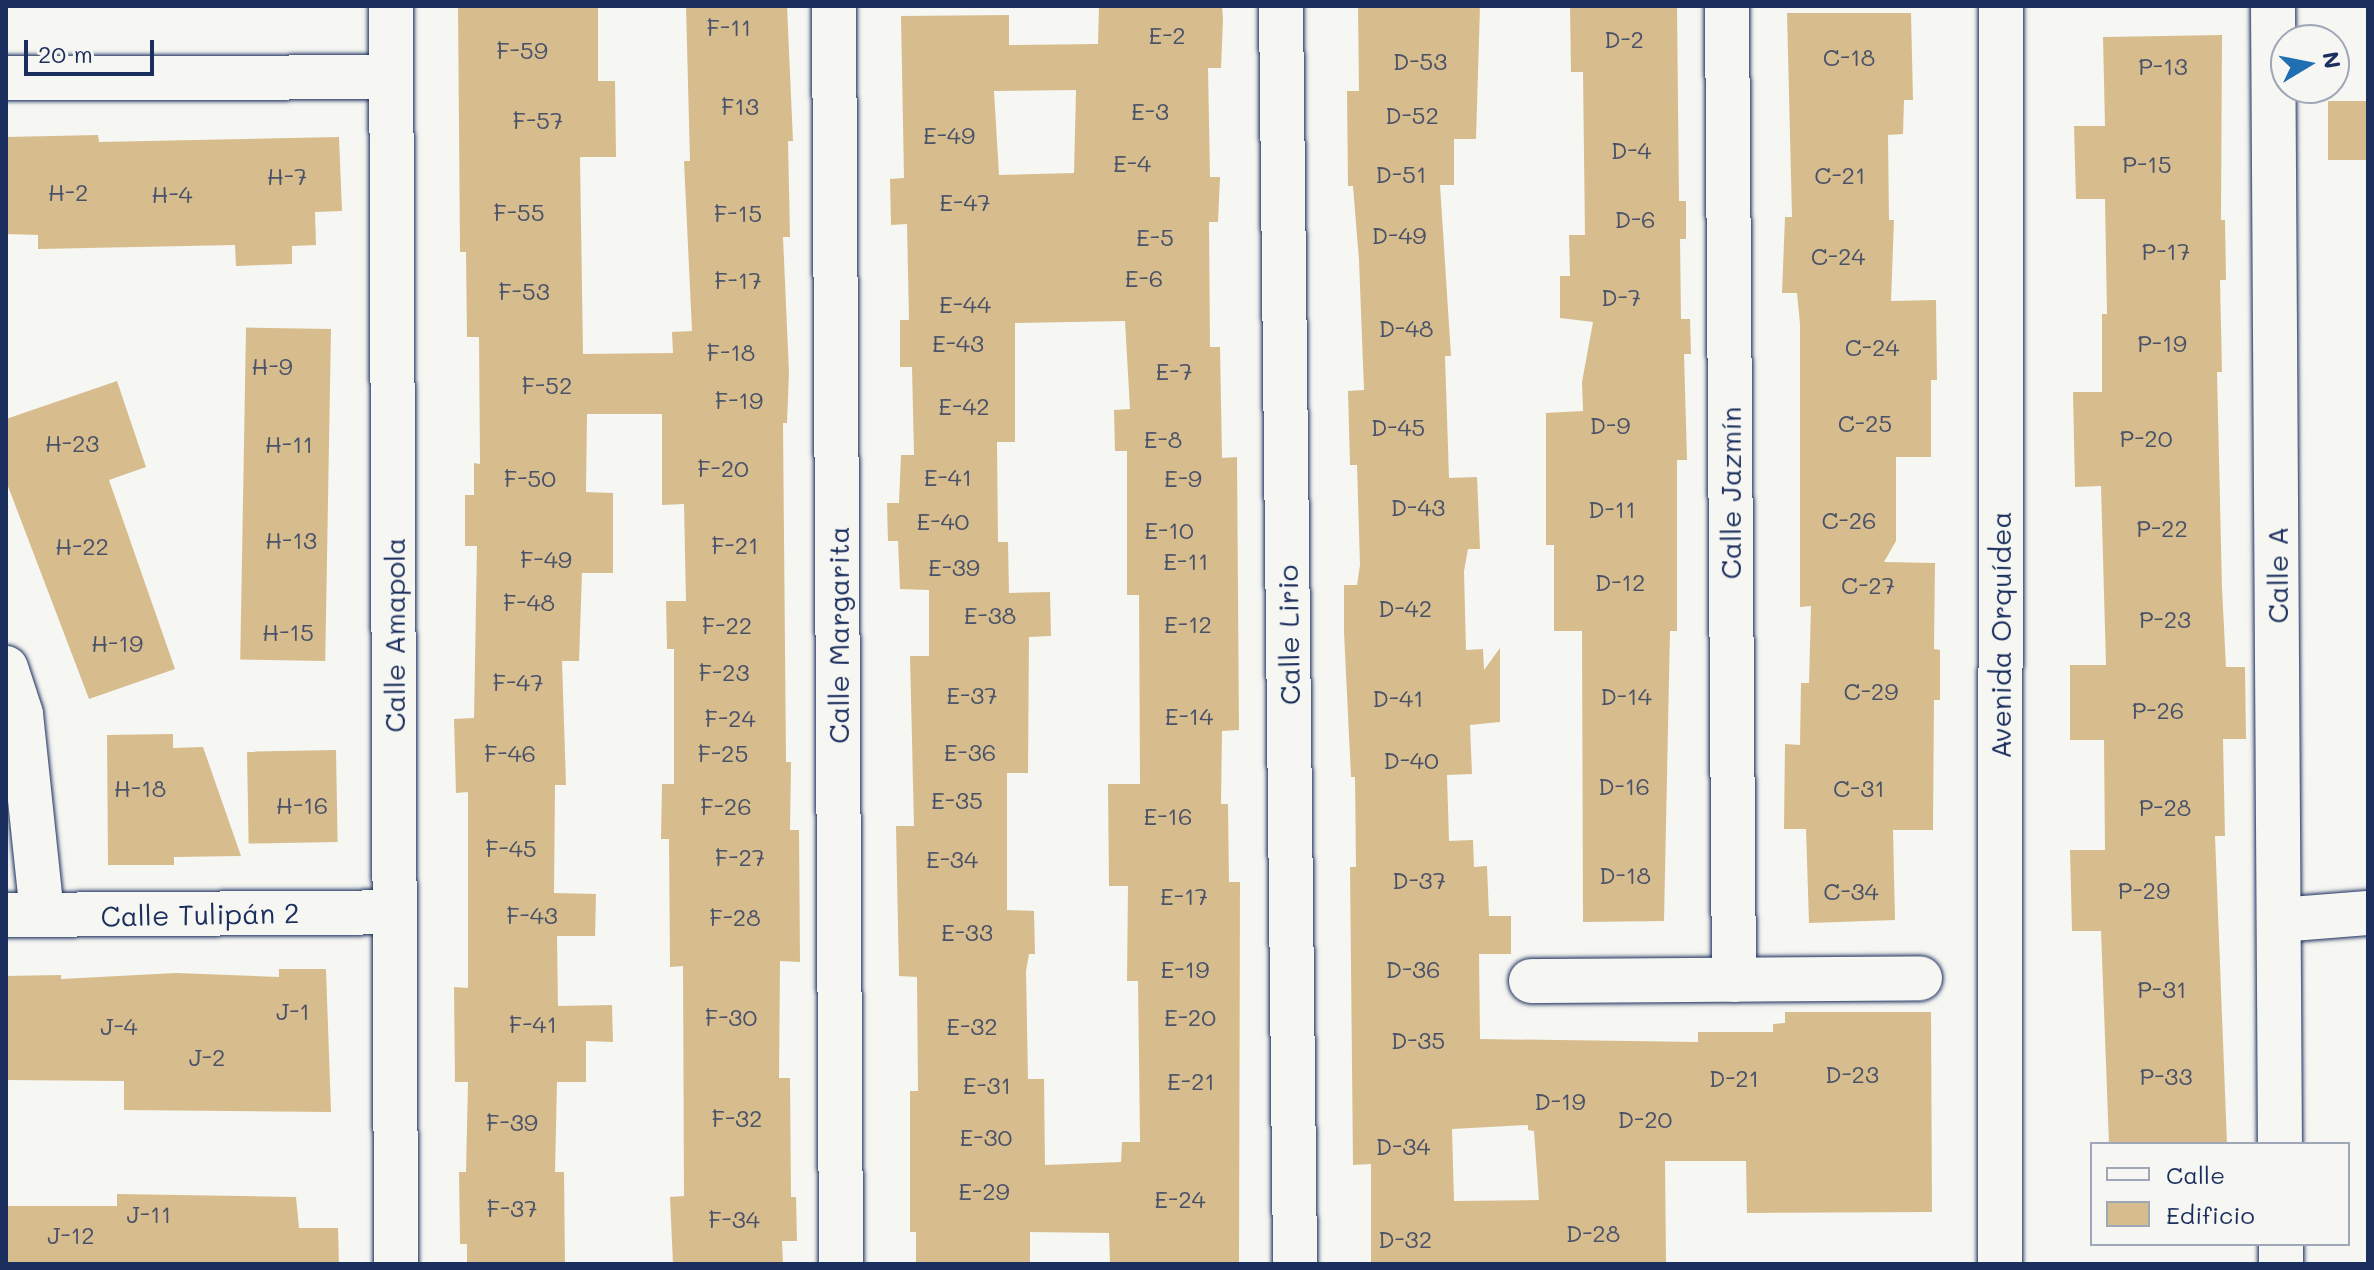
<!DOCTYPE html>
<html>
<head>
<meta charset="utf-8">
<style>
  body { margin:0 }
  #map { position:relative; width:2374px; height:1270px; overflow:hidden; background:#f6f6f2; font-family:Mali,sans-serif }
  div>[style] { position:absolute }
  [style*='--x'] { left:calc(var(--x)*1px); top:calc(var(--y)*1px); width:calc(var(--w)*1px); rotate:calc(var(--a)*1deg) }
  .building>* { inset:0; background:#d7bd8d; transform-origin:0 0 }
  .roads { filter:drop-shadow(0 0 2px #1b2f5e) drop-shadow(0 0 2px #1b2f5e) }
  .minor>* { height:44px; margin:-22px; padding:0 22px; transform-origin:22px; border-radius:22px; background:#f6f6f2 }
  span { translate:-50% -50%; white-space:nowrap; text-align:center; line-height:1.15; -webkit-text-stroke:6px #f6f6f2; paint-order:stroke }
  .number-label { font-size:24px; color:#4a526a }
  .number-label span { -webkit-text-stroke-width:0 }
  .street-label { font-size:28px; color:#1b2f5e }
  .frame { position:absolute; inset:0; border:8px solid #1b2f5e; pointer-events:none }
  .legend { position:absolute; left:2090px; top:1142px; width:260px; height:104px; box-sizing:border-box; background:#f6f6f2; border:2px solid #9ea6b7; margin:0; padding:10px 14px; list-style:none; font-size:24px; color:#1b2f5e }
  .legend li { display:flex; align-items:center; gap:16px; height:40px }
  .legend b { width:40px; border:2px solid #9ea6b7 }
  .north { position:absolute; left:2270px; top:24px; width:80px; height:80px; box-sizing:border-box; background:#f6f6f2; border:2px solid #9ea6b7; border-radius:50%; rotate:80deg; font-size:22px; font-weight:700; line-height:32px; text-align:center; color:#1b2f5e }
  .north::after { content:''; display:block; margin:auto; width:28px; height:36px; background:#1f6fb2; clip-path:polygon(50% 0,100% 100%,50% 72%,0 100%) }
  .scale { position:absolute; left:24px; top:40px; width:130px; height:36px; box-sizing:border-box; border:4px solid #1b2f5e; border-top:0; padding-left:10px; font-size:24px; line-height:28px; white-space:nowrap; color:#1b2f5e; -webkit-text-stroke:6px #f6f6f2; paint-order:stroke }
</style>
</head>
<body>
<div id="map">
  <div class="building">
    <i style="clip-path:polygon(458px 6px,598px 6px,598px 81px,615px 81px,616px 157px,580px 157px,583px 354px,673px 353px,672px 332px,692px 331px,684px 161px,690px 161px,686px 6px,787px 6px,793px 141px,788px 141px,790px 237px,783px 237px,789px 373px,787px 423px,783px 423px,786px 762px,791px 762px,790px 830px,799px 830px,800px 962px,780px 961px,779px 1078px,790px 1078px,791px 1197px,796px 1197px,797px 1241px,782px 1241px,783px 1264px,673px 1264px,670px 1197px,684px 1196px,683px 966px,670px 967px,669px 839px,661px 839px,662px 784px,674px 784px,674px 649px,667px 649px,666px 601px,686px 601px,684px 504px,662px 505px,662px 414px,587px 414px,586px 492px,613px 493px,613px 573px,582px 573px,579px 661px,562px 661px,566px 785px,555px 785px,554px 893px,596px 894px,595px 936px,557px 936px,558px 1006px,612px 1005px,613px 1042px,586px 1041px,586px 1082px,557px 1082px,555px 1172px,564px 1172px,565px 1264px,467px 1264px,467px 1244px,460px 1244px,459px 1172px,466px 1172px,468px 1082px,455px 1082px,454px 987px,468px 988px,468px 792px,456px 793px,454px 719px,474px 718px,477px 546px,465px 546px,465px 495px,474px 495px,474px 463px,480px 464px,479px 337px,467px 337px,466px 252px,460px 252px)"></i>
    <i style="clip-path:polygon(evenodd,1099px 6px,1222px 6px,1223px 19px,1221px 68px,1208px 68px,1210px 177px,1220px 177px,1218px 222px,1209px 222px,1210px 347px,1220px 347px,1222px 458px,1237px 457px,1239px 730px,1222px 731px,1221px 804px,1228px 804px,1229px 882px,1240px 882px,1239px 1264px,1110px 1264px,1109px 1233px,1030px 1232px,1030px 1264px,916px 1264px,916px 1232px,910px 1232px,910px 1091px,918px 1091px,917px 977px,899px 976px,896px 826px,914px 826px,910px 656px,929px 656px,929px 590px,900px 589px,898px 541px,888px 541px,887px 503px,899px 503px,901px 455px,914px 455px,912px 367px,900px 367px,900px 320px,909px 320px,907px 224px,891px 225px,890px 179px,904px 178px,901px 16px,1009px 15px,1009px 45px,1098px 44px,1099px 6px,1076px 90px,1074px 173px,999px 175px,994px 91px,1076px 90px,1099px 6px,1125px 321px,1130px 409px,1114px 410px,1115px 451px,1127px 451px,1127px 595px,1139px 595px,1140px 784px,1108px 784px,1109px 886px,1128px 886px,1127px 981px,1138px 981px,1140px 1142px,1122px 1142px,1121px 1162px,1045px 1165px,1044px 1079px,1028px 1079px,1026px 971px,1029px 954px,1035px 954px,1034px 911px,1007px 910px,1007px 773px,1028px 773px,1029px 637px,1051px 636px,1050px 592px,1009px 593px,1008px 542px,998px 542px,997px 442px,1015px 442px,1015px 323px,1125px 321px)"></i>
    <i style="clip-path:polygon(evenodd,1358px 6px,1480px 6px,1476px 139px,1454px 139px,1454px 185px,1440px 185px,1451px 356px,1445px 356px,1449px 478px,1477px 477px,1480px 549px,1468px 549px,1464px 571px,1466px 650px,1483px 649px,1484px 670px,1500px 648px,1500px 722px,1470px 725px,1472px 774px,1447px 775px,1449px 841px,1473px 840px,1474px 867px,1487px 866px,1489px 916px,1511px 916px,1511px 954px,1479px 954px,1480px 1039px,1698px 1042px,1698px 1032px,1773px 1032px,1773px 1024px,1785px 1023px,1785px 1012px,1931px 1012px,1932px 1212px,1747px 1213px,1746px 1161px,1665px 1161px,1666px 1264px,1371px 1264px,1371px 1164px,1353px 1165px,1350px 867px,1356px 867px,1355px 777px,1351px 777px,1344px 632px,1344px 585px,1357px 585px,1360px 565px,1357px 465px,1350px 465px,1348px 391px,1364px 390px,1359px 260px,1353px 186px,1348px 186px,1347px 91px,1359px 91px,1358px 6px,1528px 1125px,1528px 1130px,1534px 1131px,1539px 1200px,1454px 1201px,1452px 1129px,1528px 1125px)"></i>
    <i style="clip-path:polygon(1570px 6px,1677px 6px,1679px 201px,1686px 201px,1686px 239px,1680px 239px,1681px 319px,1690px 319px,1691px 354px,1684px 354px,1687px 460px,1677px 460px,1677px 631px,1670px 631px,1664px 921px,1583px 922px,1582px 631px,1554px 631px,1554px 545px,1546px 545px,1546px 413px,1583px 411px,1582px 382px,1593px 322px,1560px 318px,1560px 276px,1570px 276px,1569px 235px,1585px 235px,1583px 72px,1571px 72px)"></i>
    <i style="clip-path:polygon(1787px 13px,1911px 13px,1913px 100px,1904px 100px,1903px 134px,1888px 135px,1889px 220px,1894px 220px,1891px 301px,1936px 300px,1937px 380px,1931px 380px,1931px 457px,1896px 457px,1896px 541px,1884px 562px,1935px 563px,1934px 649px,1940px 650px,1940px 700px,1934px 700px,1933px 830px,1893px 830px,1895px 920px,1809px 923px,1806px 829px,1784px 829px,1785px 744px,1800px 745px,1801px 683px,1809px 683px,1811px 606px,1800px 607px,1800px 324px,1797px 293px,1782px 293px,1785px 217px,1792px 217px)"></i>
    <i style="clip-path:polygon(2222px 35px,2221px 220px,2225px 220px,2226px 280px,2220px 280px,2222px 372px,2217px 372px,2222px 588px,2226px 667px,2245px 667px,2246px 739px,2223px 739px,2225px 836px,2215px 836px,2227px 1144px,2109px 1144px,2101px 931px,2072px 931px,2070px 850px,2105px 850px,2104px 740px,2070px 740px,2070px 665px,2106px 665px,2101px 486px,2075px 487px,2073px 392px,2102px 392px,2102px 314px,2107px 314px,2105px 199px,2076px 199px,2074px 126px,2105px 126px,2103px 37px)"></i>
    <i style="left:2368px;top:101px;width:59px;height:40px;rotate:90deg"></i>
    <i style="clip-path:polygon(98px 135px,99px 142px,339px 137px,342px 211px,315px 212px,316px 245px,292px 246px,292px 264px,236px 266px,235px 245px,38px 249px,38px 235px,6px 234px,6px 137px)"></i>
    <i style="left:331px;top:329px;width:332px;height:85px;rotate:91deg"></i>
    <i style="clip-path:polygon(117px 381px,146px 467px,109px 480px,175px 669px,89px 699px,6px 481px,6px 419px)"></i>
    <i style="clip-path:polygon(173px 734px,173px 748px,203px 747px,241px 856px,174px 857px,174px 865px,108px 865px,107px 735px)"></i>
    <i style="left:336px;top:750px;width:92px;height:89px;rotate:89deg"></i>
    <i style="clip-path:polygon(279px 969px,326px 969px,331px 1112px,124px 1110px,124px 1081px,6px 1080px,6px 976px,61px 975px,61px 979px,176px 973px,279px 977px)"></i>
    <i style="clip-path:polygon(117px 1194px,296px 1197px,299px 1228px,338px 1228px,339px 1264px,6px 1264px,6px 1206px,117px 1206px)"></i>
  </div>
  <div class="roads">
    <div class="minor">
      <i style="--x:391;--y:6;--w:1258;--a:89.77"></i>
      <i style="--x:834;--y:6;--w:1258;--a:89.68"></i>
      <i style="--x:1281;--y:6;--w:1258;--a:89.36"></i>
      <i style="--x:1727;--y:6;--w:974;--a:89.59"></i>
      <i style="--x:2273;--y:6;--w:1138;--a:89.65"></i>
      <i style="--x:6;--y:78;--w:385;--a:-0.1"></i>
      <i style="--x:6;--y:668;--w:48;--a:71.9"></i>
      <i style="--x:21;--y:714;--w:202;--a:84"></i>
      <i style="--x:6;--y:915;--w:388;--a:-0.4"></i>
      <i style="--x:2279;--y:920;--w:89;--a:-4.5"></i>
      <i style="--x:1531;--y:981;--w:389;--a:-0.4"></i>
      <i style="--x:2281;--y:1244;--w:20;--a:90"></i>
      <i style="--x:2000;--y:1264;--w:1258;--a:-89.95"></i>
    </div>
  </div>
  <div class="number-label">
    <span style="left:729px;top:27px">F-11</span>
    <span style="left:1167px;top:35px">E-2</span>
    <span style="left:1624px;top:39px">D-2</span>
    <span style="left:522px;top:50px">F-59</span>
    <span style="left:1849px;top:57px">C-18</span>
    <span style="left:1420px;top:61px">D-53</span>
    <span style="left:2163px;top:66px">P-13</span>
    <span style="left:740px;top:106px">F13</span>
    <span style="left:1150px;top:111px">E-3</span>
    <span style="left:1412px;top:115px">D-52</span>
    <span style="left:538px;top:120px">F-57</span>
    <span style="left:949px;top:135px">E-49</span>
    <span style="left:1631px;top:150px">D-4</span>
    <span style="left:1132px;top:163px">E-4</span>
    <span style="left:2147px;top:164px">P-15</span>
    <span style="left:1401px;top:174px">D-51</span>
    <span style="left:1840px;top:175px">C-21</span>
    <span style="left:287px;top:176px">H-7</span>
    <span style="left:68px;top:192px">H-2</span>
    <span style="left:172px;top:194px">H-4</span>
    <span style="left:965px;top:202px">E-47</span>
    <span style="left:519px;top:212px">F-55</span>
    <span style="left:738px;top:213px">F-15</span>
    <span style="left:1635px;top:219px">D-6</span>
    <span style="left:1399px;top:235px">D-49</span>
    <span style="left:1155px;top:237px">E-5</span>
    <span style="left:2166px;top:251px">P-17</span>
    <span style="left:1838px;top:256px">C-24</span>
    <span style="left:1144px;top:278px">E-6</span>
    <span style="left:738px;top:280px">F-17</span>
    <span style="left:524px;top:291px">F-53</span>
    <span style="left:1621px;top:297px">D-7</span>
    <span style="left:965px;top:304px">E-44</span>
    <span style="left:1406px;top:328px">D-48</span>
    <span style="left:958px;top:343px">E-43</span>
    <span style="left:2162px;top:343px">P-19</span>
    <span style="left:1872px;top:347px">C-24</span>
    <span style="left:731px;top:352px">F-18</span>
    <span style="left:272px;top:366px">H-9</span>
    <span style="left:1174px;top:371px">E-7</span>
    <span style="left:547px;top:385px">F-52</span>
    <span style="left:739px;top:400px">F-19</span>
    <span style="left:964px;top:406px">E-42</span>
    <span style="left:1865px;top:423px">C-25</span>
    <span style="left:1610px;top:425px">D-9</span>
    <span style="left:1398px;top:427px">D-45</span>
    <span style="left:2146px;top:438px">P-20</span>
    <span style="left:1163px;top:439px">E-8</span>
    <span style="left:72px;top:443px">H-23</span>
    <span style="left:289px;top:444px">H-11</span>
    <span style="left:723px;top:468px">F-20</span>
    <span style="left:948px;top:477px">E-41</span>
    <span style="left:530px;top:478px">F-50</span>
    <span style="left:1183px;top:478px">E-9</span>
    <span style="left:1418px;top:507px">D-43</span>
    <span style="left:1612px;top:509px">D-11</span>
    <span style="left:1849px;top:520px">C-26</span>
    <span style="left:943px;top:521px">E-40</span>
    <span style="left:2162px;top:528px">P-22</span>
    <span style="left:1169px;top:530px">E-10</span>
    <span style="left:291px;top:540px">H-13</span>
    <span style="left:735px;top:545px">F-21</span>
    <span style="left:82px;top:546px">H-22</span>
    <span style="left:546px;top:559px">F-49</span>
    <span style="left:1186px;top:561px">E-11</span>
    <span style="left:954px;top:567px">E-39</span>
    <span style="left:1620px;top:582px">D-12</span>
    <span style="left:1868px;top:585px">C-27</span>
    <span style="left:529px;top:602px">F-48</span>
    <span style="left:1405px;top:608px">D-42</span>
    <span style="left:990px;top:615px">E-38</span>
    <span style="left:2165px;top:619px">P-23</span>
    <span style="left:1188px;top:624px">E-12</span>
    <span style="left:727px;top:625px">F-22</span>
    <span style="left:288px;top:632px">H-15</span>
    <span style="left:117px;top:643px">H-19</span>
    <span style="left:724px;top:672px">F-23</span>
    <span style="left:518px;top:682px">F-47</span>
    <span style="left:1871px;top:691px">C-29</span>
    <span style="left:972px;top:695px">E-37</span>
    <span style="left:1626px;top:696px">D-14</span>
    <span style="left:1398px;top:698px">D-41</span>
    <span style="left:2158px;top:710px">P-26</span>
    <span style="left:1189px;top:716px">E-14</span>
    <span style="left:730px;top:718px">F-24</span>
    <span style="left:970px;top:752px">E-36</span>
    <span style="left:510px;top:753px">F-46</span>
    <span style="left:723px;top:753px">F-25</span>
    <span style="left:1411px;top:760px">D-40</span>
    <span style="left:1624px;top:786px">D-16</span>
    <span style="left:140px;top:788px">H-18</span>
    <span style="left:1859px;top:788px">C-31</span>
    <span style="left:957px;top:800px">E-35</span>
    <span style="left:302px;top:805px">H-16</span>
    <span style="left:726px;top:806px">F-26</span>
    <span style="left:2165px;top:807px">P-28</span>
    <span style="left:1168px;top:816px">E-16</span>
    <span style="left:511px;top:848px">F-45</span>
    <span style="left:740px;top:857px">F-27</span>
    <span style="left:952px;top:859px">E-34</span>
    <span style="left:1625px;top:875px">D-18</span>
    <span style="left:1419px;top:880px">D-37</span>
    <span style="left:2144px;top:890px">P-29</span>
    <span style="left:1851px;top:891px">C-34</span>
    <span style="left:1184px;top:896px">E-17</span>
    <span style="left:532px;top:915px">F-43</span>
    <span style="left:735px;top:917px">F-28</span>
    <span style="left:967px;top:932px">E-33</span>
    <span style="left:1185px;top:969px">E-19</span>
    <span style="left:1413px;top:969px">D-36</span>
    <span style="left:2162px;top:989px">P-31</span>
    <span style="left:293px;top:1011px">J-1</span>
    <span style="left:731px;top:1017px">F-30</span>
    <span style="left:1190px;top:1017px">E-20</span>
    <span style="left:533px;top:1024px">F-41</span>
    <span style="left:119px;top:1026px">J-4</span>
    <span style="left:972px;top:1026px">E-32</span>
    <span style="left:1418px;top:1040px">D-35</span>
    <span style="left:207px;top:1057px">J-2</span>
    <span style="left:1852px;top:1074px">D-23</span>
    <span style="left:2166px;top:1076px">P-33</span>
    <span style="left:1734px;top:1078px">D-21</span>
    <span style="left:1191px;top:1081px">E-21</span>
    <span style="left:987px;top:1085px">E-31</span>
    <span style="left:1560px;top:1101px">D-19</span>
    <span style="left:737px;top:1118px">F-32</span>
    <span style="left:1645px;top:1119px">D-20</span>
    <span style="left:512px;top:1122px">F-39</span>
    <span style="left:986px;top:1137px">E-30</span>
    <span style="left:1403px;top:1146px">D-34</span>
    <span style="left:984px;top:1191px">E-29</span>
    <span style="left:1180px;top:1199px">E-24</span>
    <span style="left:512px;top:1208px">F-37</span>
    <span style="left:149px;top:1214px">J-11</span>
    <span style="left:734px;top:1219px">F-34</span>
    <span style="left:1593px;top:1233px">D-28</span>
    <span style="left:71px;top:1235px">J-12</span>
    <span style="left:1405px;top:1239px">D-32</span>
  </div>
  <div class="street-label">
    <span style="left:1730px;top:493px;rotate:-90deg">Calle Jazmín</span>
    <span style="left:2277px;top:575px;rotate:-90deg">Calle A</span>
    <span style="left:394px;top:635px;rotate:-90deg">Calle Amapola</span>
    <span style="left:838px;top:635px;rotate:-90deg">Calle Margarita</span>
    <span style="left:1288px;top:635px;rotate:-91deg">Calle Lirio</span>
    <span style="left:2000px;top:635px;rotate:-90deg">Avenida Orquídea</span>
    <span style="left:200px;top:914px;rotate:-1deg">Calle Tulipán 2</span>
  </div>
  <div class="frame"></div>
  <ul class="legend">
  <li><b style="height:10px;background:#f6f6f2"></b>Calle</li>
  <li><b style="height:22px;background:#d7bd8d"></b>Edificio</li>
  </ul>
  <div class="north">N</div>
  <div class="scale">20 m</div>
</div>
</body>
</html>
